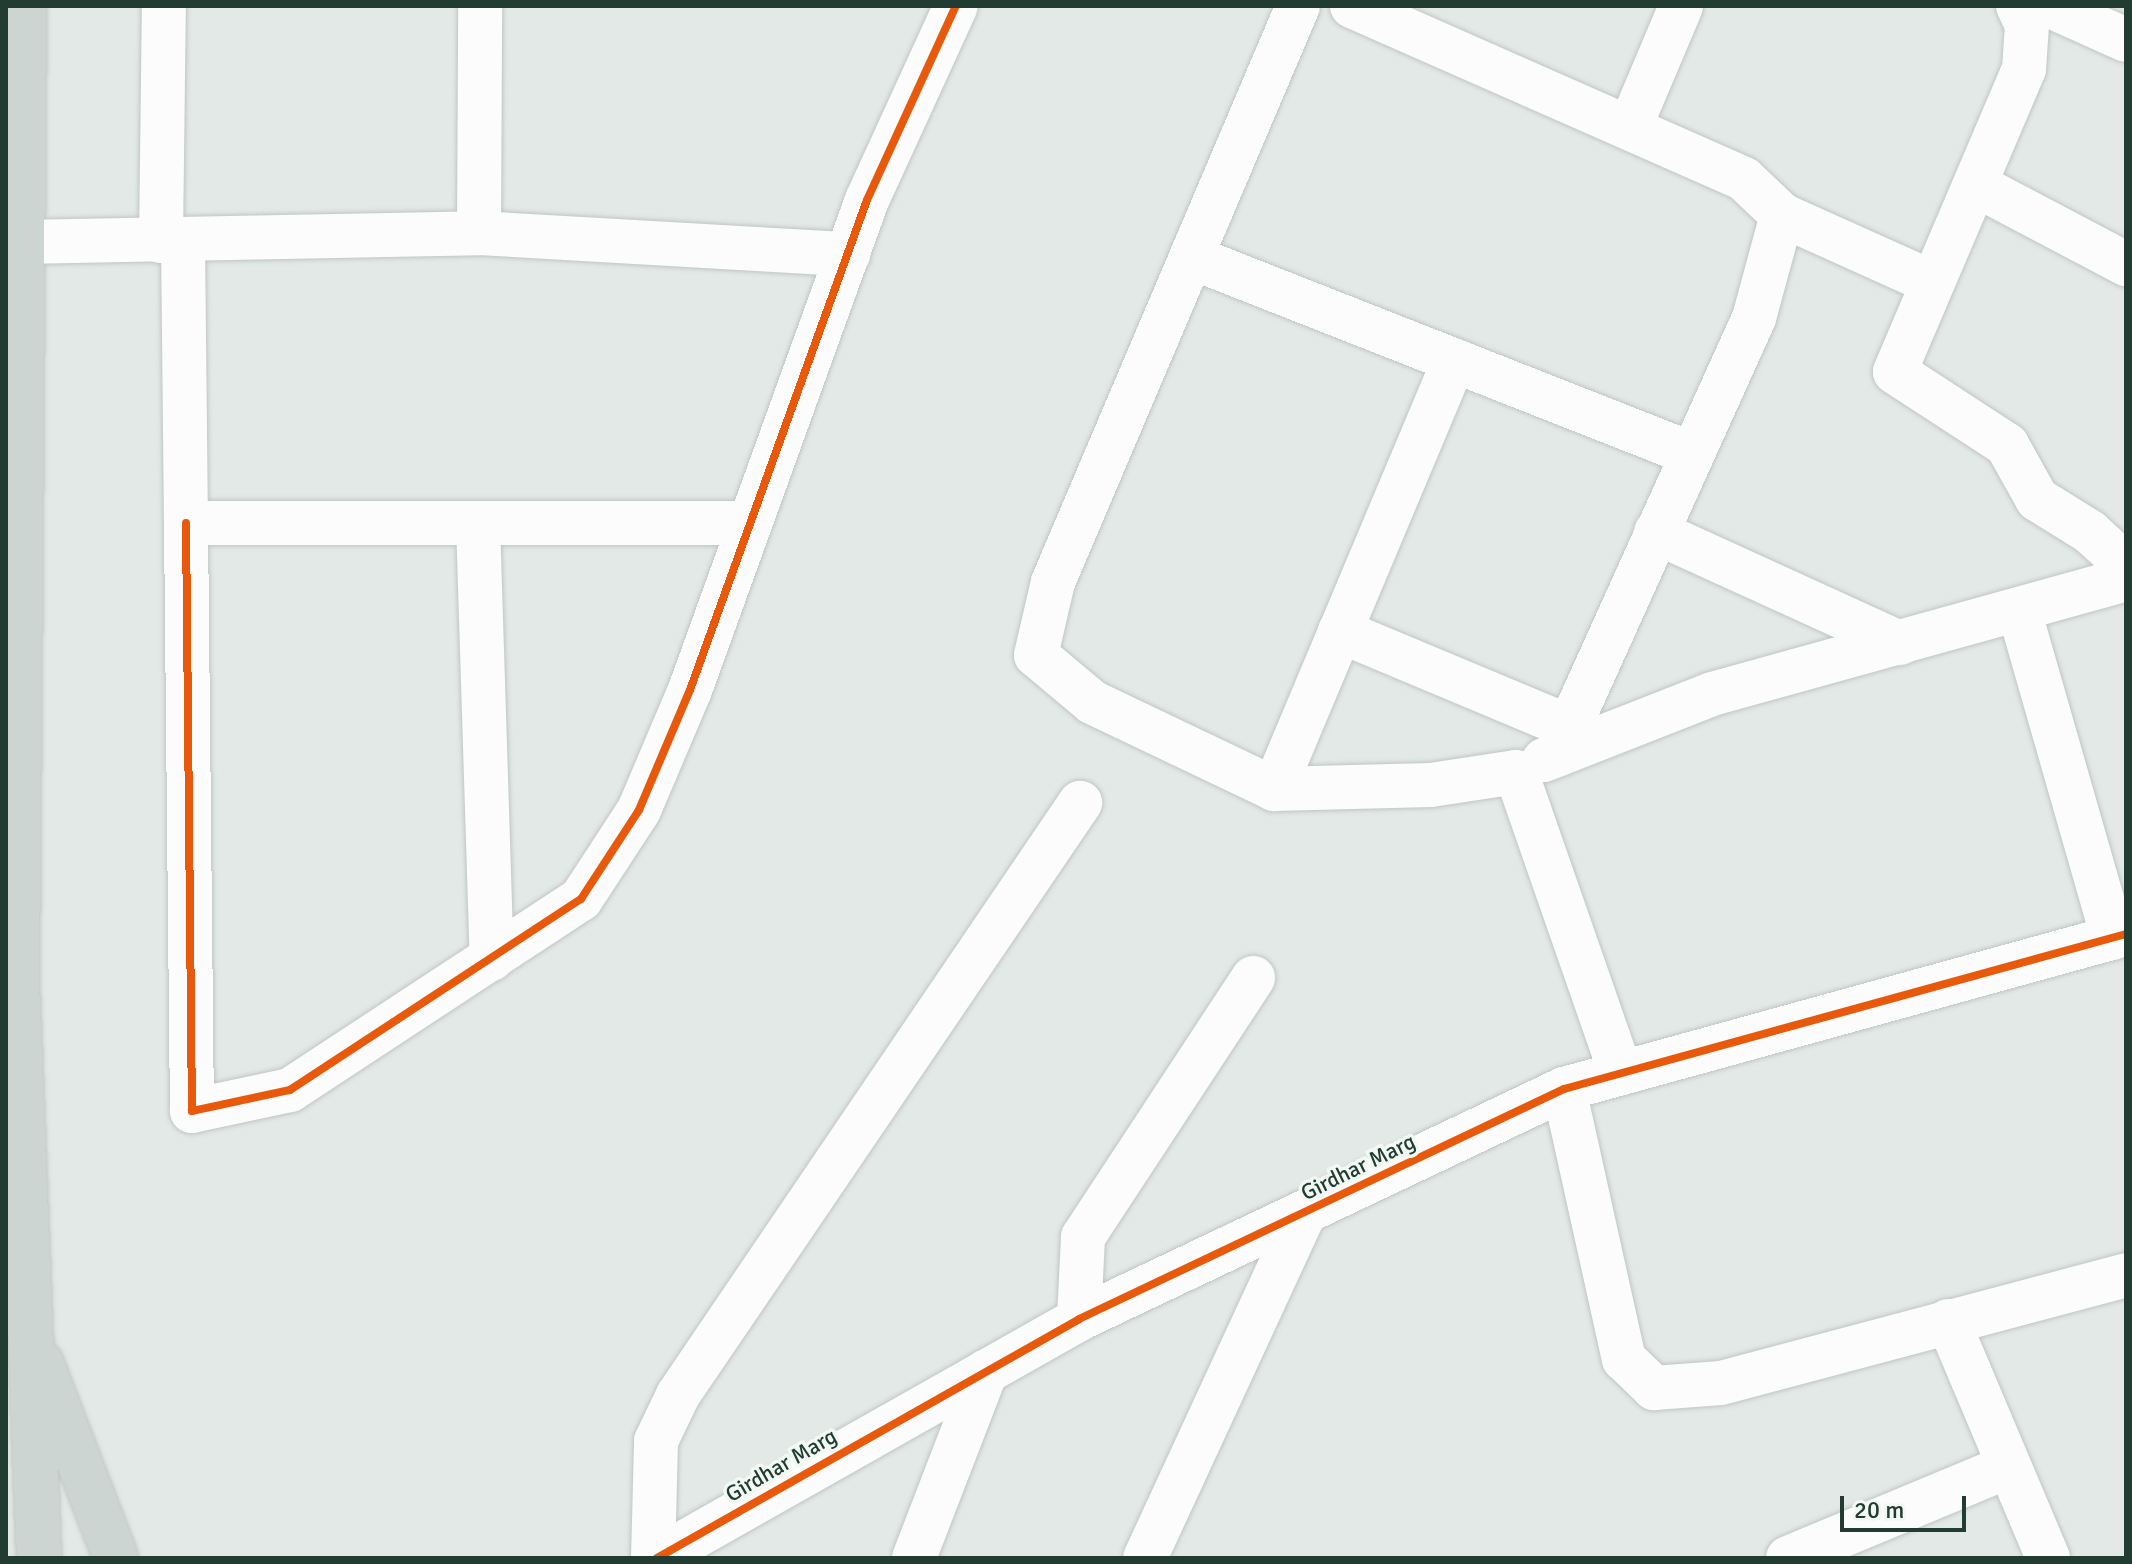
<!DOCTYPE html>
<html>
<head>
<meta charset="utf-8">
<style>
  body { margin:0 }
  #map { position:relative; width:2132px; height:1564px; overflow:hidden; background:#e3e9e6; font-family:Signika,sans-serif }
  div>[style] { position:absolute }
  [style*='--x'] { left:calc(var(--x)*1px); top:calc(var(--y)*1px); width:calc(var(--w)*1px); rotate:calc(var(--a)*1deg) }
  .roads { filter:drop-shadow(0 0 2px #c0c6c3) drop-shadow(0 0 2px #c0c6c3) }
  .minor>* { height:44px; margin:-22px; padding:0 22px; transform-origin:22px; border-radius:22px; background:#fbfcfb }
  .major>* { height:44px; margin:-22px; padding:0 22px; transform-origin:22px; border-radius:22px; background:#cdd5d2 }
  .cycleway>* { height:8px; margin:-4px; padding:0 4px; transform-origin:4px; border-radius:4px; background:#e8590c }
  span { translate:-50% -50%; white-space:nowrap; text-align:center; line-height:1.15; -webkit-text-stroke:7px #f2f8f4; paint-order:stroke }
  .street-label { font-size:22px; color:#223c32 }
  .frame { position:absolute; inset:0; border:8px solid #223c32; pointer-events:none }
  .scale { position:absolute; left:1840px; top:1496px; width:126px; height:36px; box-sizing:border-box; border:4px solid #223c32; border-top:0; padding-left:10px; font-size:24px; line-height:28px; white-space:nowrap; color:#223c32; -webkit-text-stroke:6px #f2f8f4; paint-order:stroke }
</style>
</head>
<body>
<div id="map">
  <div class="roads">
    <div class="minor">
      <i style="--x:1298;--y:6;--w:626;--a:113.04"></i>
      <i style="--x:1053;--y:582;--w:75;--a:103.1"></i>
      <i style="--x:1036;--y:655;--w:73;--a:40"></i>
      <i style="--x:1092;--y:702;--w:202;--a:25.5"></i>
      <i style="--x:1274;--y:789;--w:157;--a:-1.5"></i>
      <i style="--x:1431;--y:785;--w:86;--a:-8.7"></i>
      <i style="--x:1516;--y:772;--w:319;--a:70.8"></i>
      <i style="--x:1352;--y:6;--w:428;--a:23.8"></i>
      <i style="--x:1744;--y:179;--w:52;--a:43.5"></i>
      <i style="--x:1782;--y:215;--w:107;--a:105.2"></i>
      <i style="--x:1754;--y:318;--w:479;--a:114.3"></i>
      <i style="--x:2018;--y:6;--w:21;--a:65"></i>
      <i style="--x:2027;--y:25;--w:44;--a:93.9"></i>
      <i style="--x:2024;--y:69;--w:329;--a:113.1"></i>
      <i style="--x:1895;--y:372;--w:134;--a:33.1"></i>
      <i style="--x:2007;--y:445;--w:62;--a:60.9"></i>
      <i style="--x:2037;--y:499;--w:62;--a:31.9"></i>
      <i style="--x:2090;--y:532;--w:49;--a:42.5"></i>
      <i style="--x:2050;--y:6;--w:83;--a:24.1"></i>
      <i style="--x:1630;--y:127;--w:131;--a:-67.1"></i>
      <i style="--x:1976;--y:185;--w:170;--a:27.8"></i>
      <i style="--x:1782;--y:215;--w:163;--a:24.2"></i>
      <i style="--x:479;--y:233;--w:227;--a:-89.7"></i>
      <i style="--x:183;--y:240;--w:283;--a:89.4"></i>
      <i style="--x:186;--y:523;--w:564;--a:0"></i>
      <i style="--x:161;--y:241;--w:235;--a:-89.3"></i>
      <i style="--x:21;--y:242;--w:458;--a:-1.1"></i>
      <i style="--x:479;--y:233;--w:370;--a:3.3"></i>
      <i style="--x:1191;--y:257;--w:538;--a:21.47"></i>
      <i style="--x:186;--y:523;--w:588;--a:89.42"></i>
      <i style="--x:192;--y:1111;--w:100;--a:-12.1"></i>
      <i style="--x:290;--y:1090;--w:348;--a:-33.3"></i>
      <i style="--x:581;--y:899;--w:106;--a:-56.9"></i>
      <i style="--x:639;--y:810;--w:130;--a:-67"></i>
      <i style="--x:690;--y:690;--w:521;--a:-70.14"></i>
      <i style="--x:867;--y:200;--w:213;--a:-65.4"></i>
      <i style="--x:478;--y:523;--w:436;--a:88.2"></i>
      <i style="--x:1656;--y:532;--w:268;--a:24.5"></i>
      <i style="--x:2019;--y:610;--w:341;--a:74"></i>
      <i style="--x:1340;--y:631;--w:249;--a:22.7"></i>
      <i style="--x:1544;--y:760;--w:180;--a:-21.4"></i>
      <i style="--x:1712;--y:694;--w:430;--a:-15.5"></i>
      <i style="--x:1274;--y:789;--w:465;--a:-67.2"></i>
      <i style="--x:1564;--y:1089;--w:277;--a:77.5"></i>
      <i style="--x:1624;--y:1359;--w:42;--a:44"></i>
      <i style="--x:1654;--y:1388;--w:67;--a:-4.3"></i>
      <i style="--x:1721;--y:1383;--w:419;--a:-14.9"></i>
      <i style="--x:1079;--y:1319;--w:82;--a:-87.2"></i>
      <i style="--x:1083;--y:1237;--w:310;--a:-56.7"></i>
      <i style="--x:1948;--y:1321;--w:257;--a:67.1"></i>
      <i style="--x:653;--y:1558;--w:117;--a:-88.5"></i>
      <i style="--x:656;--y:1441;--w:51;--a:-64.4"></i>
      <i style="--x:678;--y:1395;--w:716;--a:-55.82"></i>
      <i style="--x:657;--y:1558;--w:485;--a:-29.5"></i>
      <i style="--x:1079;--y:1319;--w:537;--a:-25.37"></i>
      <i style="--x:1564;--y:1089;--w:583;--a:-15.42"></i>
      <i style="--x:914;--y:1558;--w:200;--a:-68.9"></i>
      <i style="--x:1145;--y:1558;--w:381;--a:-65.2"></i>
      <i style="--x:1788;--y:1558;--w:239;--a:-22.6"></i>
    </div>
    <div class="major">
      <i style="--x:24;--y:6;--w:976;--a:90.41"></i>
      <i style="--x:17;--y:982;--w:576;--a:87.81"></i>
      <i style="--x:41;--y:1363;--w:209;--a:69"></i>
    </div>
  </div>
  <div class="cycleway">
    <i style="--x:186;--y:523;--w:588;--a:89.42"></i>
    <i style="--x:192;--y:1111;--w:100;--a:-12.1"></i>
    <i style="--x:290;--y:1090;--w:348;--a:-33.3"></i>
    <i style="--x:581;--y:899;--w:106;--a:-56.9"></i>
    <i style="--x:639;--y:810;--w:130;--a:-67"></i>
    <i style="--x:690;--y:690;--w:521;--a:-70.14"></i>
    <i style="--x:867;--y:200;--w:213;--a:-65.4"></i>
    <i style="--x:657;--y:1558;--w:485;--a:-29.5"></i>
    <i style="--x:1079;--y:1319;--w:537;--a:-25.37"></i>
    <i style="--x:1564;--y:1089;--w:583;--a:-15.42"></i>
  </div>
  <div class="street-label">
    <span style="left:1358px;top:1167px;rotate:-26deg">Girdhar Marg</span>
    <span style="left:781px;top:1465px;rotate:-30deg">Girdhar Marg</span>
  </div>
  <div class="frame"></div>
  <div class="scale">20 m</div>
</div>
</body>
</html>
